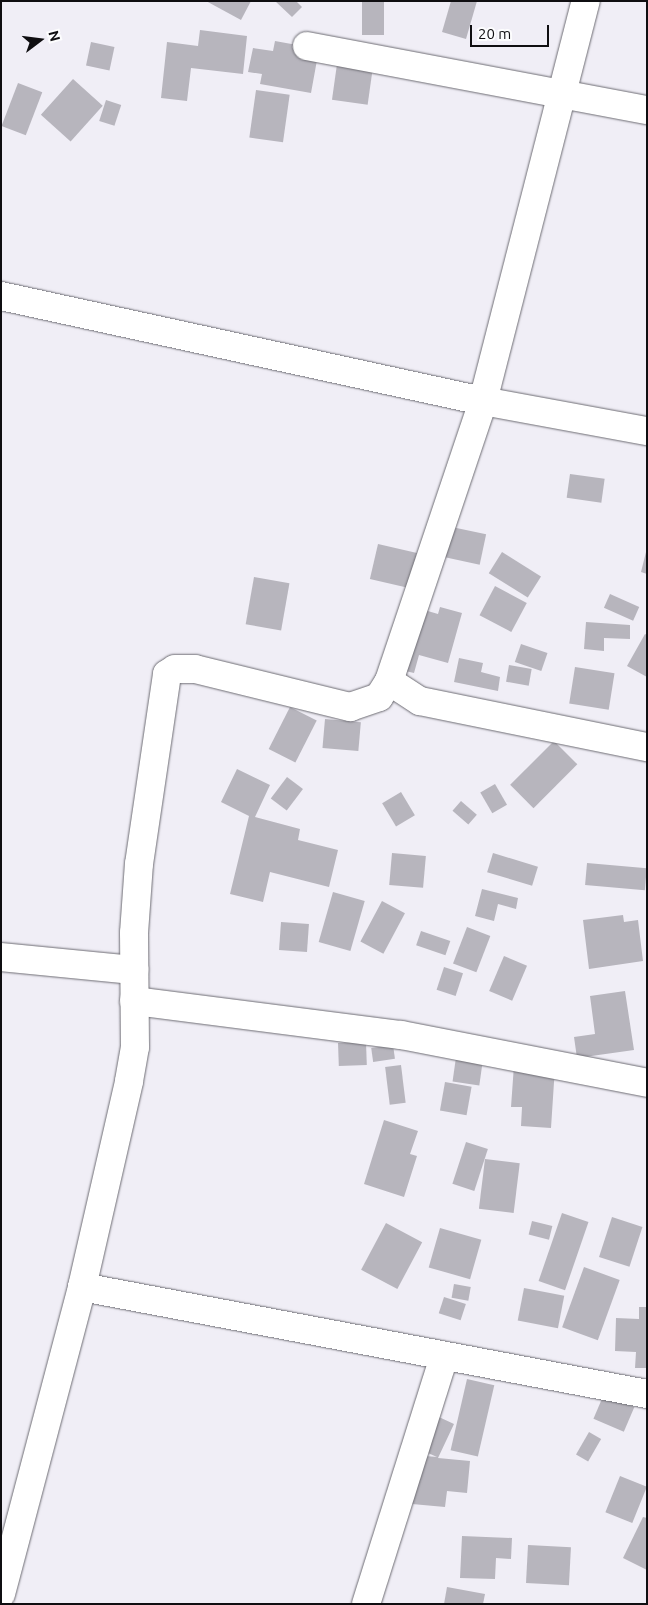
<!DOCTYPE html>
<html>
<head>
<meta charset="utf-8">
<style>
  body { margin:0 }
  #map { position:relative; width:648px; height:1605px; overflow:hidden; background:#f0eef6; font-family:Ubuntu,sans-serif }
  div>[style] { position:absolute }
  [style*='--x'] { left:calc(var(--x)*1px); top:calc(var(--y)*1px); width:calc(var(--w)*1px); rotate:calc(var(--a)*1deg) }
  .building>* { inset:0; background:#b7b5bd; transform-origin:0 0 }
  .roads { filter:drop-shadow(0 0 1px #6d6c73) drop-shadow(0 0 1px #6d6c73) }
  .minor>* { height:28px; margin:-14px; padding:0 14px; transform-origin:14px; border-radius:14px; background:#fff }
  span { translate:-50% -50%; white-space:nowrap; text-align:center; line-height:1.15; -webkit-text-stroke:4.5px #fdfdfe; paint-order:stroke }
  .frame { position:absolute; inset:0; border:2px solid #0f0e11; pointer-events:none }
  .north { position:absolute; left:15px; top:15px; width:50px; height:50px; -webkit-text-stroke:4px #fdfdfe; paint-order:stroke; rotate:75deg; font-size:14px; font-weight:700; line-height:20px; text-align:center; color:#0f0e11 }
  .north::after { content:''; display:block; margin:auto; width:18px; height:22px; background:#0f0e11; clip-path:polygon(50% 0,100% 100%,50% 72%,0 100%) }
  .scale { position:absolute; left:470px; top:25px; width:79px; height:22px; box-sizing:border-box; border:2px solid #0f0e11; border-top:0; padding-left:6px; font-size:15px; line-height:18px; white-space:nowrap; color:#0f0e11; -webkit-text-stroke:4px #fdfdfe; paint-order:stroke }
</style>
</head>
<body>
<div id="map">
  <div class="building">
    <i style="clip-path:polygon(206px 1px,251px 1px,241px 20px)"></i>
    <i style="clip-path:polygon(275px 1px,296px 1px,302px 7px,292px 17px)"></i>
    <i style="left:362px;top:1px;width:22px;height:34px"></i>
    <i style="clip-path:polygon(451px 1px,477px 1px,466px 39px,442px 32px)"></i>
    <i style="clip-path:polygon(200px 30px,247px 36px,243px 74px,191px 68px,187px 101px,161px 98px,167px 42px,198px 46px)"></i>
    <i style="clip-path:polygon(275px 41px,319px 49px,311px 93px,260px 84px,262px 74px,248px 72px,253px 48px,273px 51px)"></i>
    <i style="left:91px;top:42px;width:24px;height:24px;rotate:12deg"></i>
    <i style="left:337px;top:64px;width:36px;height:36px;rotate:8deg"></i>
    <i style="left:73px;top:79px;width:40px;height:48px;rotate:42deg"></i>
    <i style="left:18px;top:83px;width:26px;height:46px;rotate:21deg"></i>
    <i style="left:256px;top:90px;width:34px;height:48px;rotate:8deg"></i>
    <i style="left:106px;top:100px;width:16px;height:22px;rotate:18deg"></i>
    <i style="left:570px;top:474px;width:35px;height:24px;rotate:8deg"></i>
    <i style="left:447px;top:526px;width:40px;height:31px;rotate:12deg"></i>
    <i style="left:378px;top:544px;width:40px;height:36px;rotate:13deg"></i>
    <i style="left:502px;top:552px;width:46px;height:25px;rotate:32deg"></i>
    <i style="clip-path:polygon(646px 552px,647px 552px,647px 574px,641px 572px)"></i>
    <i style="left:254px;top:577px;width:36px;height:48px;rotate:10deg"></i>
    <i style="left:495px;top:586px;width:36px;height:33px;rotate:28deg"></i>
    <i style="left:610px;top:594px;width:32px;height:15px;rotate:24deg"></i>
    <i style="clip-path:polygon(414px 607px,438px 614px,440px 607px,462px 613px,448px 663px,419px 655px,414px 673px,397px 669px)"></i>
    <i style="clip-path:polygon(586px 622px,630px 625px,630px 639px,604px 638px,604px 651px,584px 649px)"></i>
    <i style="clip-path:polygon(645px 634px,647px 635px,647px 677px,627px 666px)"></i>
    <i style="left:521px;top:644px;width:28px;height:19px;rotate:19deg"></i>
    <i style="clip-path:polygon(459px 658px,483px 663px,481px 672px,500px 677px,498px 691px,454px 682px)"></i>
    <i style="left:509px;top:665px;width:23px;height:17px;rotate:10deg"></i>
    <i style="left:575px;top:667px;width:40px;height:37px;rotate:9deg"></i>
    <i style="left:290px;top:707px;width:30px;height:47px;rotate:27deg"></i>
    <i style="left:325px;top:719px;width:36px;height:29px;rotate:5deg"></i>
    <i style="left:554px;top:741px;width:33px;height:62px;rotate:45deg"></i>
    <i style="clip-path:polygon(237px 769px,270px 785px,255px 817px,300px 829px,298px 840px,338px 850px,329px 887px,270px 872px,263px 902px,230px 894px,249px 816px,221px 802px)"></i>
    <i style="left:287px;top:777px;width:20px;height:27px;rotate:37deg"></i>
    <i style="left:495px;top:784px;width:24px;height:17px;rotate:60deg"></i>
    <i style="left:401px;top:792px;width:27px;height:22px;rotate:59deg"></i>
    <i style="left:461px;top:801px;width:21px;height:13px;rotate:41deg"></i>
    <i style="left:392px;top:853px;width:34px;height:32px;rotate:5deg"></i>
    <i style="left:493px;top:853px;width:47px;height:20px;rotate:17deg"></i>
    <i style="left:587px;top:863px;width:60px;height:22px;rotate:5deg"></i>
    <i style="clip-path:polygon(482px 889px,518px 898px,516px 909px,498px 904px,494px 921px,475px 916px)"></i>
    <i style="left:333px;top:892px;width:33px;height:52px;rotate:16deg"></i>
    <i style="left:382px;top:901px;width:26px;height:46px;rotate:28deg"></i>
    <i style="clip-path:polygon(623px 915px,624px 922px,638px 920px,643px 961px,589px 969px,583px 920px)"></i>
    <i style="left:281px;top:922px;width:28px;height:28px;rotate:4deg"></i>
    <i style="left:467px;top:927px;width:25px;height:39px;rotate:21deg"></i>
    <i style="left:421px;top:931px;width:31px;height:15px;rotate:19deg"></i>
    <i style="left:504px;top:956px;width:25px;height:38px;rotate:23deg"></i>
    <i style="left:444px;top:967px;width:20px;height:24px;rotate:18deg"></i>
    <i style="clip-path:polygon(625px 991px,634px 1050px,577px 1058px,574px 1037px,595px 1034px,590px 996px)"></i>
    <i style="left:366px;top:1042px;width:23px;height:28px;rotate:88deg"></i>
    <i style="left:458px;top:1043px;width:27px;height:39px;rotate:8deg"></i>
    <i style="left:393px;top:1045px;width:14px;height:22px;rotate:82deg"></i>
    <i style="left:401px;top:1065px;width:38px;height:16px;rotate:83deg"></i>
    <i style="clip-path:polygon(514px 1065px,555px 1067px,551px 1128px,521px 1126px,522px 1107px,511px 1107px)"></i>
    <i style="left:445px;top:1082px;width:27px;height:29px;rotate:10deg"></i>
    <i style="clip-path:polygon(384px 1120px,418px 1131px,410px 1154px,417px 1156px,404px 1197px,364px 1184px)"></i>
    <i style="left:466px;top:1142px;width:23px;height:44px;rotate:18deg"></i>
    <i style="left:485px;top:1159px;width:35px;height:50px;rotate:7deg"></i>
    <i style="left:562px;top:1213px;width:28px;height:72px;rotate:19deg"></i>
    <i style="left:612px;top:1217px;width:32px;height:42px;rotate:18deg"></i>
    <i style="left:532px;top:1221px;width:21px;height:14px;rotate:14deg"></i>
    <i style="left:386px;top:1223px;width:41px;height:53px;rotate:28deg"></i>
    <i style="left:440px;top:1228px;width:43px;height:41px;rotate:16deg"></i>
    <i style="left:584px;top:1267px;width:38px;height:64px;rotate:20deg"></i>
    <i style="left:454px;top:1284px;width:17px;height:14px;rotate:10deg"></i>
    <i style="left:524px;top:1288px;width:41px;height:33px;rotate:11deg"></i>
    <i style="left:444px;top:1297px;width:23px;height:17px;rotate:18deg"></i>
    <i style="clip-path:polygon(639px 1307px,647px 1307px,647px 1368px,635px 1368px,636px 1352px,615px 1351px,616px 1318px,639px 1319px)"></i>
    <i style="left:467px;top:1379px;width:28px;height:73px;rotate:13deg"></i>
    <i style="left:604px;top:1394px;width:33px;height:27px;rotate:23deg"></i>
    <i style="clip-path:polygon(426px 1411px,454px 1424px,438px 1458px,470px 1461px,467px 1493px,447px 1491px,445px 1507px,412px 1504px,402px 1454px,437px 1457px,410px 1445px)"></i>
    <i style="left:589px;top:1432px;width:14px;height:26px;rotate:30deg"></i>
    <i style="left:620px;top:1476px;width:29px;height:39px;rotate:22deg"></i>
    <i style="clip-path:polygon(643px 1517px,647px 1518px,647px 1570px,623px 1558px)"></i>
    <i style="clip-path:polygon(462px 1536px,512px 1538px,511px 1559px,496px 1558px,495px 1579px,460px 1578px)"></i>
    <i style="left:528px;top:1545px;width:43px;height:38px;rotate:3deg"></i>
    <i style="clip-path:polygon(447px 1587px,485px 1594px,483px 1604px,444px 1604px)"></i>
  </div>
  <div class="roads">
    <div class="minor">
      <i style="--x:307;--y:46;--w:346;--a:10.7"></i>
      <i style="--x:1;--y:296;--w:493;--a:12.3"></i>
      <i style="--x:483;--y:401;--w:167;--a:10.4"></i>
      <i style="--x:389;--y:681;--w:37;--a:33"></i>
      <i style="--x:420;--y:701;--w:232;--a:11.5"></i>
      <i style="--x:1;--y:957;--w:134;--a:5.6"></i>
      <i style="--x:134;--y:1001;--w:269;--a:7.3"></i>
      <i style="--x:401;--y:1035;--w:251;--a:11"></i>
      <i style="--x:82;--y:1287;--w:575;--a:10.72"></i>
      <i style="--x:1;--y:1594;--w:318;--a:-75.2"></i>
      <i style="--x:82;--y:1287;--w:211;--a:-77.1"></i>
      <i style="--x:129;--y:1081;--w:35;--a:-80"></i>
      <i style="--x:135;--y:1047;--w:114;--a:-90.5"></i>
      <i style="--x:134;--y:933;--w:69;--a:-85.9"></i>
      <i style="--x:139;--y:864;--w:192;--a:-81.6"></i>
      <i style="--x:167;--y:674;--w:9;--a:-32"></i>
      <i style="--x:175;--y:669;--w:20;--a:0"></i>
      <i style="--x:195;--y:669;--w:160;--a:13.8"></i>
      <i style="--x:350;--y:707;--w:31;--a:-19"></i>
      <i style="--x:379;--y:697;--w:19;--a:-58"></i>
      <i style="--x:389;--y:681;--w:295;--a:-71.4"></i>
      <i style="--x:483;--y:401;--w:413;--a:-75.6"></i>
      <i style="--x:366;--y:1604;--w:260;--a:-72.5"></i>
    </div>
  </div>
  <div class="frame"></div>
  <div class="north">N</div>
  <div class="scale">20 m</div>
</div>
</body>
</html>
